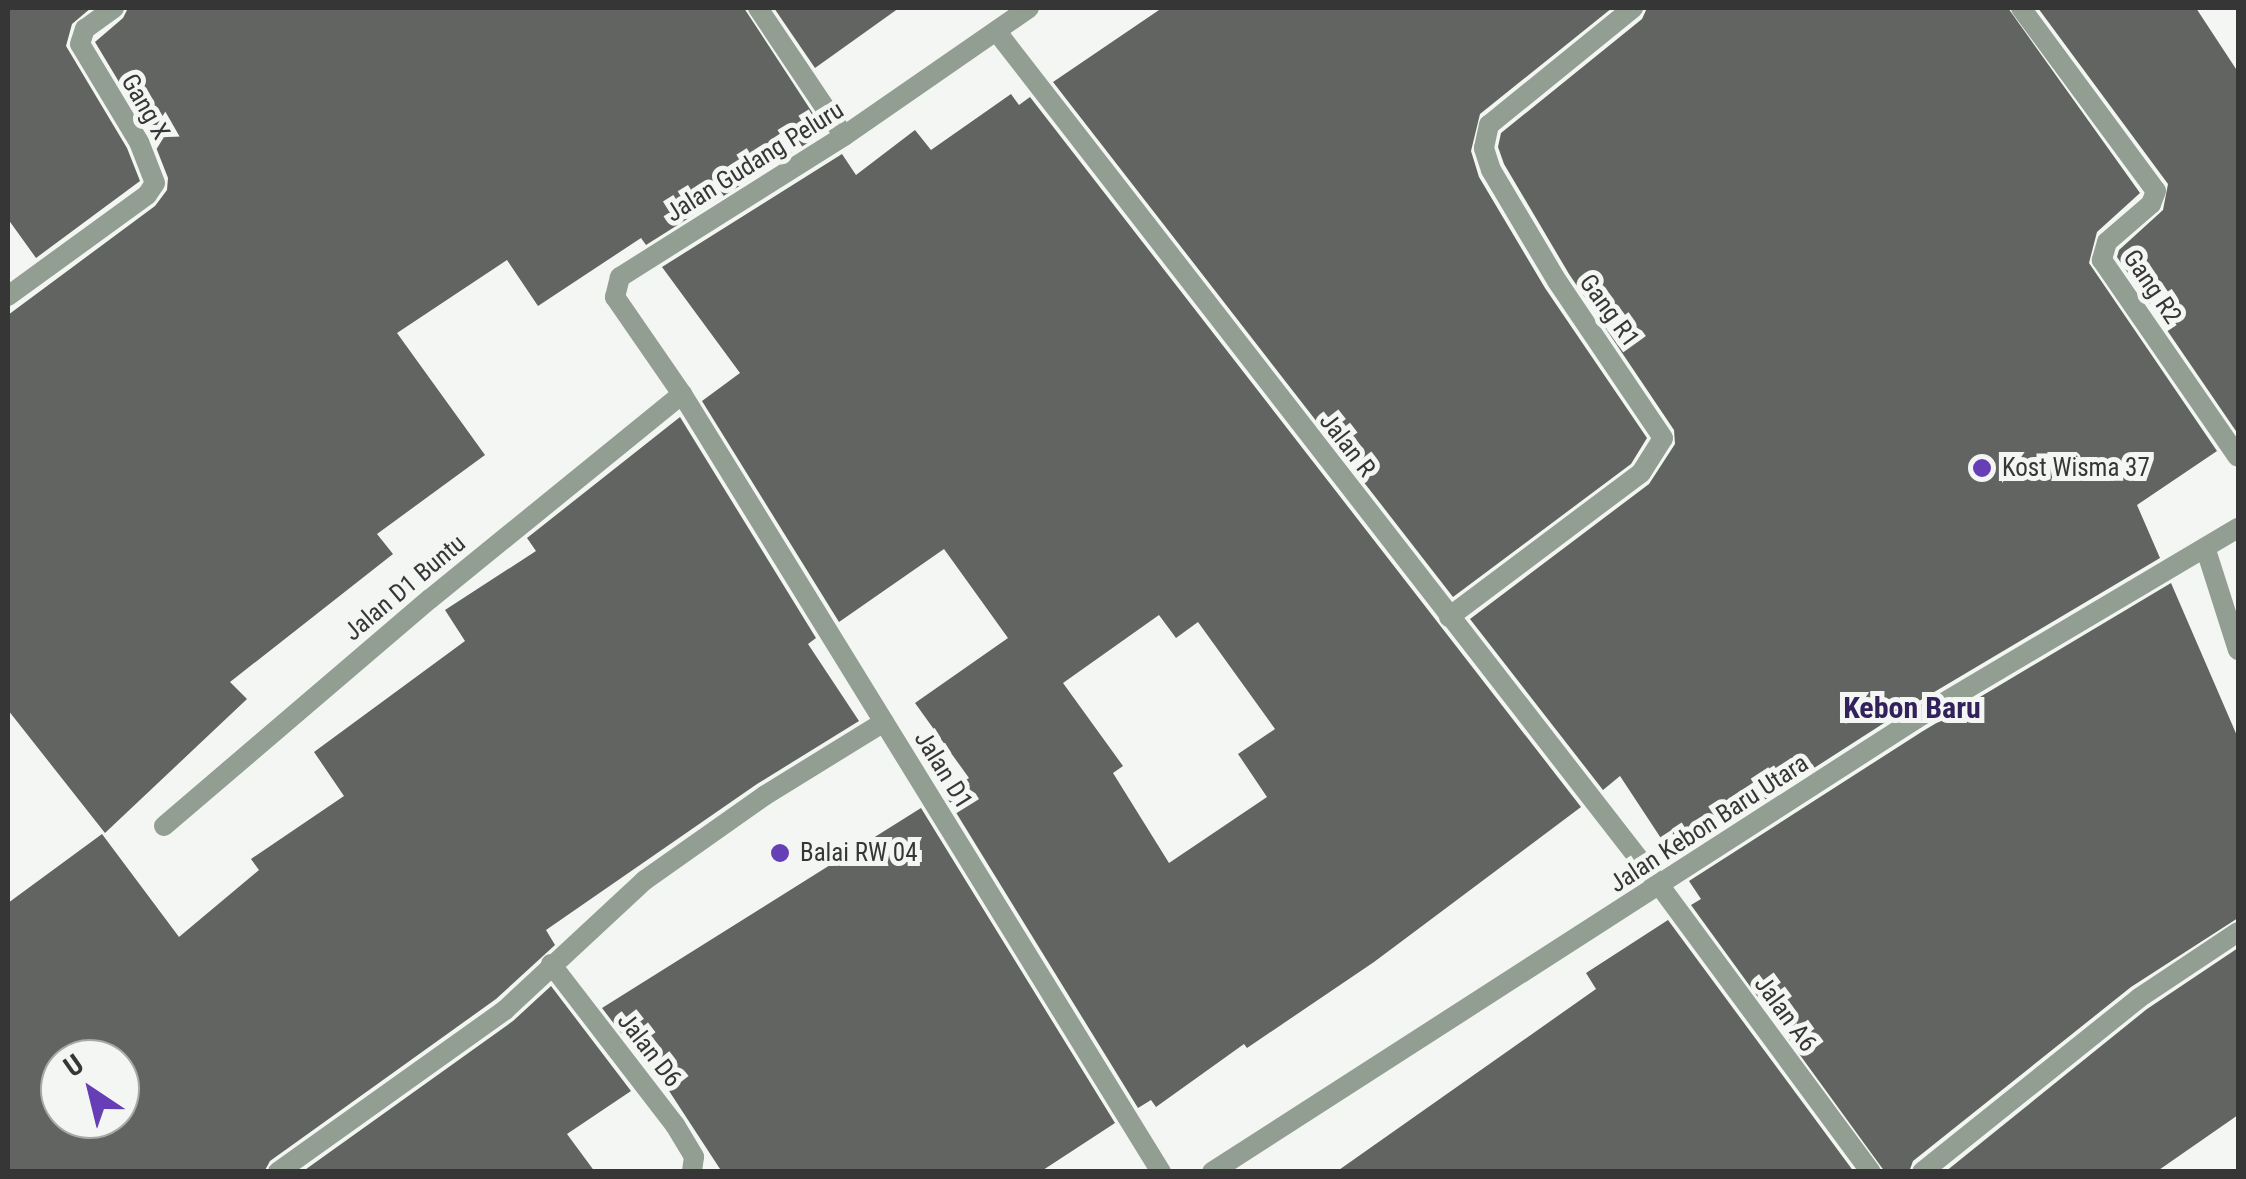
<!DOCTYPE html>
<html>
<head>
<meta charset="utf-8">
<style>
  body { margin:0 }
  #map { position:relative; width:2246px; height:1179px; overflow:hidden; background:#f3f6f2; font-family:"Roboto Condensed",sans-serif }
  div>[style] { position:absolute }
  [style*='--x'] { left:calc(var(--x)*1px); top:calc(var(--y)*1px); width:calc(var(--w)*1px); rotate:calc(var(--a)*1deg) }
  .building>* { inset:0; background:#616461 }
  .street>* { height:20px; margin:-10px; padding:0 10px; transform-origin:10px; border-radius:10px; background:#929e92 }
  .dots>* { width:28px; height:28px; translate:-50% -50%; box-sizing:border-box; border:5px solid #f3f6f2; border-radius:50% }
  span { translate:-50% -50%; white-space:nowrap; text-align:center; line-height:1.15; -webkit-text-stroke:10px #f3f6f2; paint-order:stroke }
  .street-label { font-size:25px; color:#353635 }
  .poi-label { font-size:25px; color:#353635 }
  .left { translate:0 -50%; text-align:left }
  .quarter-label { font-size:30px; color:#33215c; font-weight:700 }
  .frame { position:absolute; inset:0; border:10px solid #353635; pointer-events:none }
  .north { position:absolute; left:40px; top:1039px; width:100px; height:100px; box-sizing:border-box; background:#f3f6f2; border:2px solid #a7a9a6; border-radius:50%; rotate:325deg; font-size:28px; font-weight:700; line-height:40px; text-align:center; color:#353635 }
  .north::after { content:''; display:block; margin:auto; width:35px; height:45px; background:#663eb6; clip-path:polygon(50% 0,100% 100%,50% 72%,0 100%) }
</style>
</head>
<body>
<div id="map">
  <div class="building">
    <i style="clip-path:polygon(8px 8px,91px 8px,72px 24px,66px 46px,127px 148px,140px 181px,36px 258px,8px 219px)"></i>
    <i style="clip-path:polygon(128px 8px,744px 8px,825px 132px,646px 245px,641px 238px,538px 306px,507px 260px,397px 333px,485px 455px,377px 534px,393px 554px,230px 682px,247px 699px,105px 833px,8px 710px,8px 315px,155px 206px,167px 190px,168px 178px,152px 137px,95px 42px,123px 18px)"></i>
    <i style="clip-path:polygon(774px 8px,899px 8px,815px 68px)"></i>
    <i style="clip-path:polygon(1162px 8px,1612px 8px,1480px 114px,1471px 151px,1479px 177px,1545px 288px,1647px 438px,1631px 464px,1453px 597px,1053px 82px)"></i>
    <i style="clip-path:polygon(1647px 8px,2008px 8px,2140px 193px,2097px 232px,2089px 263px,2217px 451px,2137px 505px,2160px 558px,1909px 707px,1674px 858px,1620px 776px,1603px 790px,1470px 619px,1649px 484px,1675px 444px,1674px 430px,1569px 274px,1504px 164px,1498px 147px,1501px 133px,1642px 19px)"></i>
    <i style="clip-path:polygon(2038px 8px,2196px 8px,2238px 72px,2238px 434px,2117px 257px,2119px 250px,2163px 210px,2168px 184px)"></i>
    <i style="clip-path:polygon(evenodd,1011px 94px,1019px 105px,1030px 97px,1581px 807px,1374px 962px,1247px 1048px,1244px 1044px,1156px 1107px,1151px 1100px,1138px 1108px,944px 793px,969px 778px,915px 703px,1008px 638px,944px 549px,839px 622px,702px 401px,740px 373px,662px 267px,842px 154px,856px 175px,915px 130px,931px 150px,1011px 94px,1159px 615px,1176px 638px,1198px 622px,1275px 729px,1238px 754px,1267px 797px,1169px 863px,1113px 773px,1123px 766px,1063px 683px,1159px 615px)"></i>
    <i style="clip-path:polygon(evenodd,680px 417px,816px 638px,808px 644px,859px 721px,757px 784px,546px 930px,555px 945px,496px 999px,270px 1161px,264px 1172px,8px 1172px,8px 903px,102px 834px,179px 937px,259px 870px,251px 859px,344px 796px,314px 752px,465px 641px,445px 610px,536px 551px,527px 538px,680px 417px,60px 1059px,120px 1059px,120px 1119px,60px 1119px,60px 1059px)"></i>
    <i style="clip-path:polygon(2171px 583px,2238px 738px,2238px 918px,2131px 987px,1913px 1161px,1909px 1172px,1885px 1172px,1691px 905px,1701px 899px,1689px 881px,1923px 731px)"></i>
    <i style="clip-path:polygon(921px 808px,1115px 1123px,1040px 1172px,722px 1172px,658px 1074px,654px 1076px,602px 1008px)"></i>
    <i style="clip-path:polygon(1668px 920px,1854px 1172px,1336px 1172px,1596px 989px,1586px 973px)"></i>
    <i style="clip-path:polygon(2238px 948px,2238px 1115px,2156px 1172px,1945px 1172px,2147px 1009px)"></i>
    <i style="clip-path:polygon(551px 986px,631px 1091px,567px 1134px,595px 1172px,302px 1172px,513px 1021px)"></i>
  </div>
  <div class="street">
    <i style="--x:758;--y:8;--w:154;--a:56.1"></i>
    <i style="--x:1029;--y:8;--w:225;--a:145.3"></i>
    <i style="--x:844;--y:136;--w:265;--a:147.8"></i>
    <i style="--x:620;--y:277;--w:21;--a:104"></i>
    <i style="--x:615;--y:297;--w:118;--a:55.4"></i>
    <i style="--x:682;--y:394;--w:914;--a:58.38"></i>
    <i style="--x:2021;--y:8;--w:227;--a:53.6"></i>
    <i style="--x:2156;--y:191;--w:14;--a:111"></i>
    <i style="--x:2151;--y:204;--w:58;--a:139.2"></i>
    <i style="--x:2107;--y:242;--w:19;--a:106"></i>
    <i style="--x:2102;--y:260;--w:239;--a:55.4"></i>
    <i style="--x:997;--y:32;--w:1081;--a:52.18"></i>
    <i style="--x:1660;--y:886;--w:355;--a:53.6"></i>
    <i style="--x:8;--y:296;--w:172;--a:-36"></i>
    <i style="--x:147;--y:195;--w:14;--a:-56"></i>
    <i style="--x:155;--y:183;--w:44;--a:-111.3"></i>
    <i style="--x:139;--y:142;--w:114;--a:-121"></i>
    <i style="--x:80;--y:44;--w:16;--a:-72"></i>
    <i style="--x:85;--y:29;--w:36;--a:-36"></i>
    <i style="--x:2206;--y:550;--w:105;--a:72.3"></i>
    <i style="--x:1449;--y:617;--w:240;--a:-36.9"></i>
    <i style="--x:1641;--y:473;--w:41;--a:-57.8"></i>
    <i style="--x:1663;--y:438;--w:189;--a:-124"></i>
    <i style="--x:1557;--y:281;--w:129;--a:-120.7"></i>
    <i style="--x:1491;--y:170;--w:23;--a:-108"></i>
    <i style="--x:1484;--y:148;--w:24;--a:-78"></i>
    <i style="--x:1489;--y:125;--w:186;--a:-39.1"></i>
    <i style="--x:164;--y:826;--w:350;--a:-40.5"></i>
    <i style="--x:430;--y:599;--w:325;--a:-39.1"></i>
    <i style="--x:551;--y:964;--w:203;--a:52.4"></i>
    <i style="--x:675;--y:1125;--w:37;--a:59"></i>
    <i style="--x:694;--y:1157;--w:15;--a:98"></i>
    <i style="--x:278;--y:1172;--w:279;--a:-35.5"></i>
    <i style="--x:505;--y:1010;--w:191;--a:-42.9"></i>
    <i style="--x:645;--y:880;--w:146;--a:-35.2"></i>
    <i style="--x:764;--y:796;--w:141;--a:-31.7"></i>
    <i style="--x:1212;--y:1172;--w:837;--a:-32.76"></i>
    <i style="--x:1916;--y:719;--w:374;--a:-30.7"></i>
    <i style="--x:1922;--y:1172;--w:278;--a:-38.7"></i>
    <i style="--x:2139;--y:998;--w:119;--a:-33.7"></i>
  </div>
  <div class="dots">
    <i style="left:1982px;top:468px;background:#663eb6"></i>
    <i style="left:780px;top:853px;background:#663eb6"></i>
  </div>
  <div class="street-label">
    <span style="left:145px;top:107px;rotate:60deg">Gang X</span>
    <span style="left:755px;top:162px;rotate:-32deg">Jalan Gudang Peluru</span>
    <span style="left:2152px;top:287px;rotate:56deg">Gang R2</span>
    <span style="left:1609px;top:311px;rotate:54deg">Gang R1</span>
    <span style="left:1347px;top:445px;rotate:52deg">Jalan R</span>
    <span style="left:405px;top:588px;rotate:-40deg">Jalan D1 Buntu</span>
    <span style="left:943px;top:770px;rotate:58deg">Jalan D1</span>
    <span style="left:1709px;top:824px;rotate:-33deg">Jalan Kebon Baru Utara</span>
    <span style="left:1785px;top:1014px;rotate:54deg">Jalan A6</span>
    <span style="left:649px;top:1050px;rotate:52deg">Jalan D6</span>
  </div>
  <div class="poi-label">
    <span class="left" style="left:2002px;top:468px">Kost Wisma 37</span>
    <span class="left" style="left:800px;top:853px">Balai RW 04</span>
  </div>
  <div class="quarter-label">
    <span style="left:1912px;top:708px">Kebon Baru</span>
  </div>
  <div class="frame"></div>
  <div class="north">U</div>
</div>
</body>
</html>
